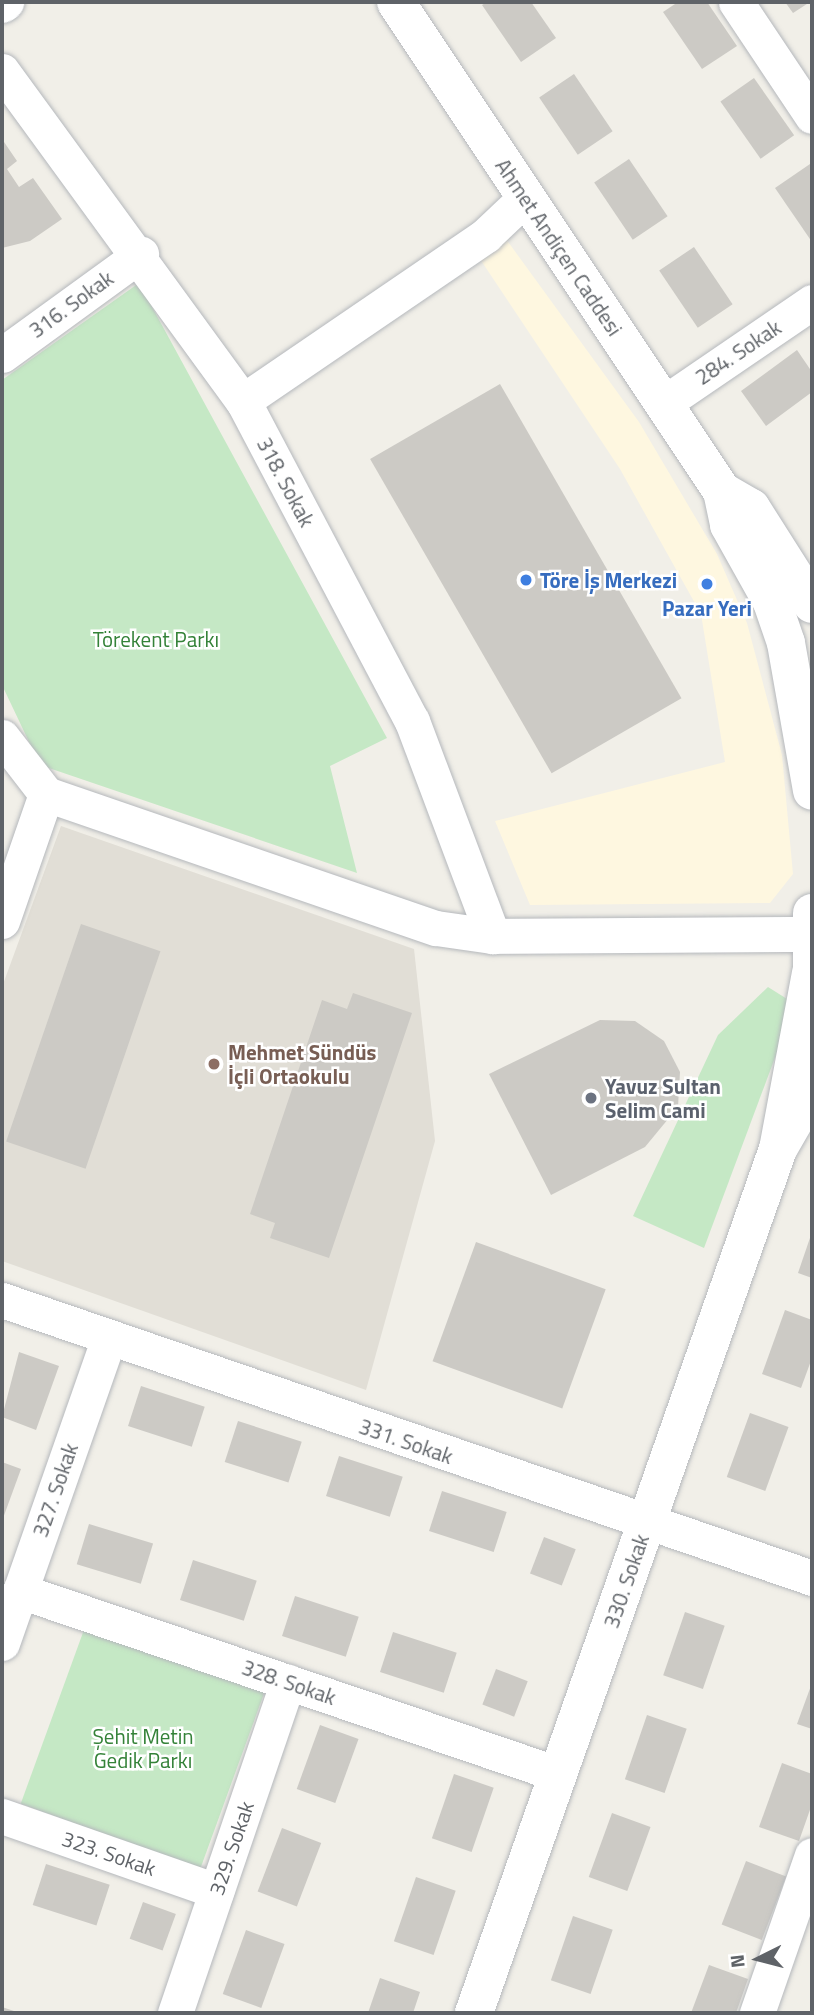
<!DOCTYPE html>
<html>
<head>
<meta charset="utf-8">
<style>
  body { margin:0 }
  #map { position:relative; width:814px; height:2015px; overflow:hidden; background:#f1efe8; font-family:"Titillium Web",sans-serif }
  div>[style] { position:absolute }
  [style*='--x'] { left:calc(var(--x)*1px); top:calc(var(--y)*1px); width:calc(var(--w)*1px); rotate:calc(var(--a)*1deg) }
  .commercial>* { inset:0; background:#fef7e0 }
  .education>* { inset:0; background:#e1ded6 }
  .green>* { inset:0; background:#c5e8c5; transform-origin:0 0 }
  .building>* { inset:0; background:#cccac5; transform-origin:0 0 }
  .roads { filter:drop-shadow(0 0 2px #b5b8bc) drop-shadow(0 0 2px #b5b8bc) }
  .minor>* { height:35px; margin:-17.5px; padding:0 17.5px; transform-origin:17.5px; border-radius:17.5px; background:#fff }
  .tertiary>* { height:38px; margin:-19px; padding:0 19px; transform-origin:19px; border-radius:19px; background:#fff }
  .secondary>* { height:38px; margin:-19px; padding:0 19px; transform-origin:19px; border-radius:19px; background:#fff }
  .dots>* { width:19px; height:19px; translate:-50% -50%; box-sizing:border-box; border:4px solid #fff; border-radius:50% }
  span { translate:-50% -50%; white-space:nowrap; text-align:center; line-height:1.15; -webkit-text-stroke:5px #fff; paint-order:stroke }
  .street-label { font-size:21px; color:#5f6368 }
  .shop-label { font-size:21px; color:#366cbe; font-weight:700 }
  .left { translate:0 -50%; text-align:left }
  .park-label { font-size:21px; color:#348238 }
  .education-label { font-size:21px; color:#785e54; font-weight:700 }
  .worship-label { font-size:21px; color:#5b616d; font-weight:700 }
  .frame { position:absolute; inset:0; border:4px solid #5f6368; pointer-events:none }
  .north { position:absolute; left:723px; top:1924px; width:70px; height:70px; -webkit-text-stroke:5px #fff; paint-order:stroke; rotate:264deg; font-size:19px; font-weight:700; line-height:28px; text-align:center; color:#5f6368 }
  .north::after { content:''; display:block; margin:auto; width:24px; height:32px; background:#5f6368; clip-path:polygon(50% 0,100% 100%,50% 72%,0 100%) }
</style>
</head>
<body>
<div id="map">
  <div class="commercial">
    <i style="clip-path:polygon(506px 239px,639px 422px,717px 554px,747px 623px,782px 755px,793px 874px,770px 903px,530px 905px,495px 821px,725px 762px,701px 614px,620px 469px,478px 256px)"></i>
  </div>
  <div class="education">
    <i style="clip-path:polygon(61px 826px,414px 949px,435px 1141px,366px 1390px,2px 1261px,2px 987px)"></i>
  </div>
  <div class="green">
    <i style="clip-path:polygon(139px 283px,387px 738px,330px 766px,357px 873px,40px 765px,2px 685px,2px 380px)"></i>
    <i style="clip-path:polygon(768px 987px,795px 1004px,704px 1248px,633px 1216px,718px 1035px)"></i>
    <i style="left:85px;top:1627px;width:191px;height:188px;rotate:20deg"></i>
  </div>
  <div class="building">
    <i style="clip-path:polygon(487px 2px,531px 2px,556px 38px,521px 62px,482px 5px)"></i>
    <i style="clip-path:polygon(678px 2px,707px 2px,737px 46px,702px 69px,663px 12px)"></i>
    <i style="clip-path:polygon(785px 2px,810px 2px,793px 13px)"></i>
    <i style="left:574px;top:74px;width:69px;height:42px;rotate:56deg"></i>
    <i style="left:754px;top:78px;width:70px;height:41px;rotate:55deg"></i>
    <i style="clip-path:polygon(2px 139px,17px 161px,7px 169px,19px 187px,33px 178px,62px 219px,30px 241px,2px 248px)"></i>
    <i style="left:629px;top:159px;width:69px;height:42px;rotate:56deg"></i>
    <i style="clip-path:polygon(810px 164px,812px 167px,812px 242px,775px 188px)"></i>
    <i style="left:694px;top:247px;width:69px;height:42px;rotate:56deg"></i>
    <i style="clip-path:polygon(797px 350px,812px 372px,812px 392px,766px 426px,741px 391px)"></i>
    <i style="left:500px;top:384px;width:363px;height:150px;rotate:60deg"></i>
    <i style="left:81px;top:924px;width:84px;height:230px;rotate:19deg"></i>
    <i style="clip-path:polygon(353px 993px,412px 1013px,329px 1258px,270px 1238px,275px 1223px,250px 1214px,322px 1000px,347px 1009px)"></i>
    <i style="clip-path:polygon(600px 1020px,635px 1021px,664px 1041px,680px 1072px,678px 1107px,645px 1147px,551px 1195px,489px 1074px)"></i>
    <i style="clip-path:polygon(812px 1232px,812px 1278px,798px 1273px)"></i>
    <i style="left:476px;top:1242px;width:138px;height:127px;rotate:20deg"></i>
    <i style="clip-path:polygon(785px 1310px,812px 1320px,812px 1358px,801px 1388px,762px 1374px)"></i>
    <i style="clip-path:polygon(19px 1352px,59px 1366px,36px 1430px,2px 1417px)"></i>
    <i style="left:141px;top:1386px;width:67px;height:42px;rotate:18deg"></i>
    <i style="left:750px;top:1413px;width:41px;height:68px;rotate:20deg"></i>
    <i style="left:238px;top:1421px;width:67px;height:43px;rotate:18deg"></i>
    <i style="left:339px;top:1456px;width:67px;height:42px;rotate:18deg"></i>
    <i style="clip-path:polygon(2px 1462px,21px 1469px,2px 1521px)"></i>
    <i style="left:442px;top:1491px;width:68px;height:42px;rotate:18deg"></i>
    <i style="left:89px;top:1524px;width:67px;height:42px;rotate:17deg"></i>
    <i style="left:544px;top:1537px;width:34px;height:39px;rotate:21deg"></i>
    <i style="left:193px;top:1560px;width:67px;height:42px;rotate:18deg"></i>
    <i style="left:295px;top:1596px;width:67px;height:42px;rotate:18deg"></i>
    <i style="left:685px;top:1612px;width:42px;height:67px;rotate:19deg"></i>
    <i style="left:393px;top:1632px;width:67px;height:42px;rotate:18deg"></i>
    <i style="left:496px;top:1669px;width:34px;height:38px;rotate:21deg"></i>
    <i style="clip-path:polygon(812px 1683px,812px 1729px,797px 1724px)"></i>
    <i style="left:647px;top:1715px;width:42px;height:68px;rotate:19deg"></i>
    <i style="left:320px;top:1725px;width:41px;height:68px;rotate:20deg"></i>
    <i style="clip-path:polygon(782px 1763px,812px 1774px,812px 1804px,799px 1841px,759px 1827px)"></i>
    <i style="left:454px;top:1774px;width:42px;height:68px;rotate:19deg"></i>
    <i style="left:612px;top:1813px;width:41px;height:68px;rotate:20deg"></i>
    <i style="left:282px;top:1828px;width:42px;height:68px;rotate:21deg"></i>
    <i style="left:746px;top:1861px;width:43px;height:68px;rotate:21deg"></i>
    <i style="left:46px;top:1864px;width:67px;height:43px;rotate:18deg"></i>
    <i style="left:416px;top:1877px;width:42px;height:68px;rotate:19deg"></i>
    <i style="left:143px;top:1902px;width:35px;height:39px;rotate:20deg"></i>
    <i style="left:573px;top:1916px;width:42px;height:68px;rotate:19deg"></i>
    <i style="left:246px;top:1930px;width:41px;height:68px;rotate:20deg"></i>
    <i style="clip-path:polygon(709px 1965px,748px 1979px,736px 2013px,691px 2013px)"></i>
    <i style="clip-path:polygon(380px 1978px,420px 1992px,413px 2013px,368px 2013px)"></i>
    <i style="clip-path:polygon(2px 2007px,20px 2013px,2px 2013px)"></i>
  </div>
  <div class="roads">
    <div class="minor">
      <i style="--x:736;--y:2;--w:137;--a:56.3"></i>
      <i style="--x:2;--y:71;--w:409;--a:53.9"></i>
      <i style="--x:243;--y:401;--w:362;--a:62.2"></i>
      <i style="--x:412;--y:721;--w:230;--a:69.4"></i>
      <i style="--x:2;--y:355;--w:172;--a:-36"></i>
      <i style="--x:243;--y:401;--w:294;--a:-34.3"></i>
      <i style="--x:486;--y:235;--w:55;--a:-43.5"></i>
      <i style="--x:664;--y:403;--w:179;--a:-34.3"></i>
      <i style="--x:2;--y:737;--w:72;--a:52.3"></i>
      <i style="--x:46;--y:794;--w:412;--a:19"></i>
      <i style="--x:436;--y:928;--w:58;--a:8"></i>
      <i style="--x:493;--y:936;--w:316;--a:-0.4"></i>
      <i style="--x:2;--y:921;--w:134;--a:-70.9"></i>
      <i style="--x:2;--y:1300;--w:856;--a:18.94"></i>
      <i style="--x:20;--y:1591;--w:568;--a:18.79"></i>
      <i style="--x:2;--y:1643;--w:323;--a:-70.7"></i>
      <i style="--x:2;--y:1816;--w:227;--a:19.3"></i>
      <i style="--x:175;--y:2013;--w:350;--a:-71.2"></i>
      <i style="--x:757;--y:2013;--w:167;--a:-70.8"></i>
    </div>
    <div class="tertiary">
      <i style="--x:2;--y:4;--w:4;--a:-34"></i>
      <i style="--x:811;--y:973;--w:179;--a:100.6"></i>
      <i style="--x:778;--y:1149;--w:68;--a:-60"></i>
      <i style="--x:474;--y:2013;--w:916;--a:-70.62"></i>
    </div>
    <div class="secondary">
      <i style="--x:396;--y:2;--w:588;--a:56.31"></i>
      <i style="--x:812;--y:604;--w:114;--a:-122.4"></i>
      <i style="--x:751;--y:508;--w:34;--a:-150"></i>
      <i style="--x:722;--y:491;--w:35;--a:78"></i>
      <i style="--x:729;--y:525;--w:88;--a:60.8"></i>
      <i style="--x:772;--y:602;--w:43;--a:71.1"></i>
      <i style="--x:786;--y:643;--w:150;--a:80"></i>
      <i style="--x:812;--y:913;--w:61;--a:90"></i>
    </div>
  </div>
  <div class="dots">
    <i style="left:526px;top:580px;background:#3f7fe0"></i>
    <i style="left:707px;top:584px;background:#3f7fe0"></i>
    <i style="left:214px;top:1064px;background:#8d6e63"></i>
    <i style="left:591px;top:1098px;background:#6b7280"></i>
  </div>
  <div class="street-label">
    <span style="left:559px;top:247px;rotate:56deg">Ahmet Andiçen Caddesi</span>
    <span style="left:71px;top:304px;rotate:-36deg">316. Sokak</span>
    <span style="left:738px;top:352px;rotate:-34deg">284. Sokak</span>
    <span style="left:286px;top:482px;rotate:62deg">318. Sokak</span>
    <span style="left:406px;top:1441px;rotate:19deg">331. Sokak</span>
    <span style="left:55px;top:1490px;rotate:-71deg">327. Sokak</span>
    <span style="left:626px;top:1581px;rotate:-71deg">330. Sokak</span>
    <span style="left:289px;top:1682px;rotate:19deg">328. Sokak</span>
    <span style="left:231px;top:1848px;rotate:-71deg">329. Sokak</span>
    <span style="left:109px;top:1853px;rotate:19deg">323. Sokak</span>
  </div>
  <div class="shop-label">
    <span class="left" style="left:540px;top:580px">Töre İş Merkezi</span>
    <span style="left:707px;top:608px">Pazar Yeri</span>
  </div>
  <div class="park-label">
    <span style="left:156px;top:639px">Törekent Parkı</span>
    <span style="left:143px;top:1748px">Şehit Metin<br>Gedik Parkı</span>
  </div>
  <div class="education-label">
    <span class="left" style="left:228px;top:1064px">Mehmet Sündüs<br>İçli Ortaokulu</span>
  </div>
  <div class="worship-label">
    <span class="left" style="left:605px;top:1098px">Yavuz Sultan<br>Selim Cami</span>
  </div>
  <div class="frame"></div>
  <div class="north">N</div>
</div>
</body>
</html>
